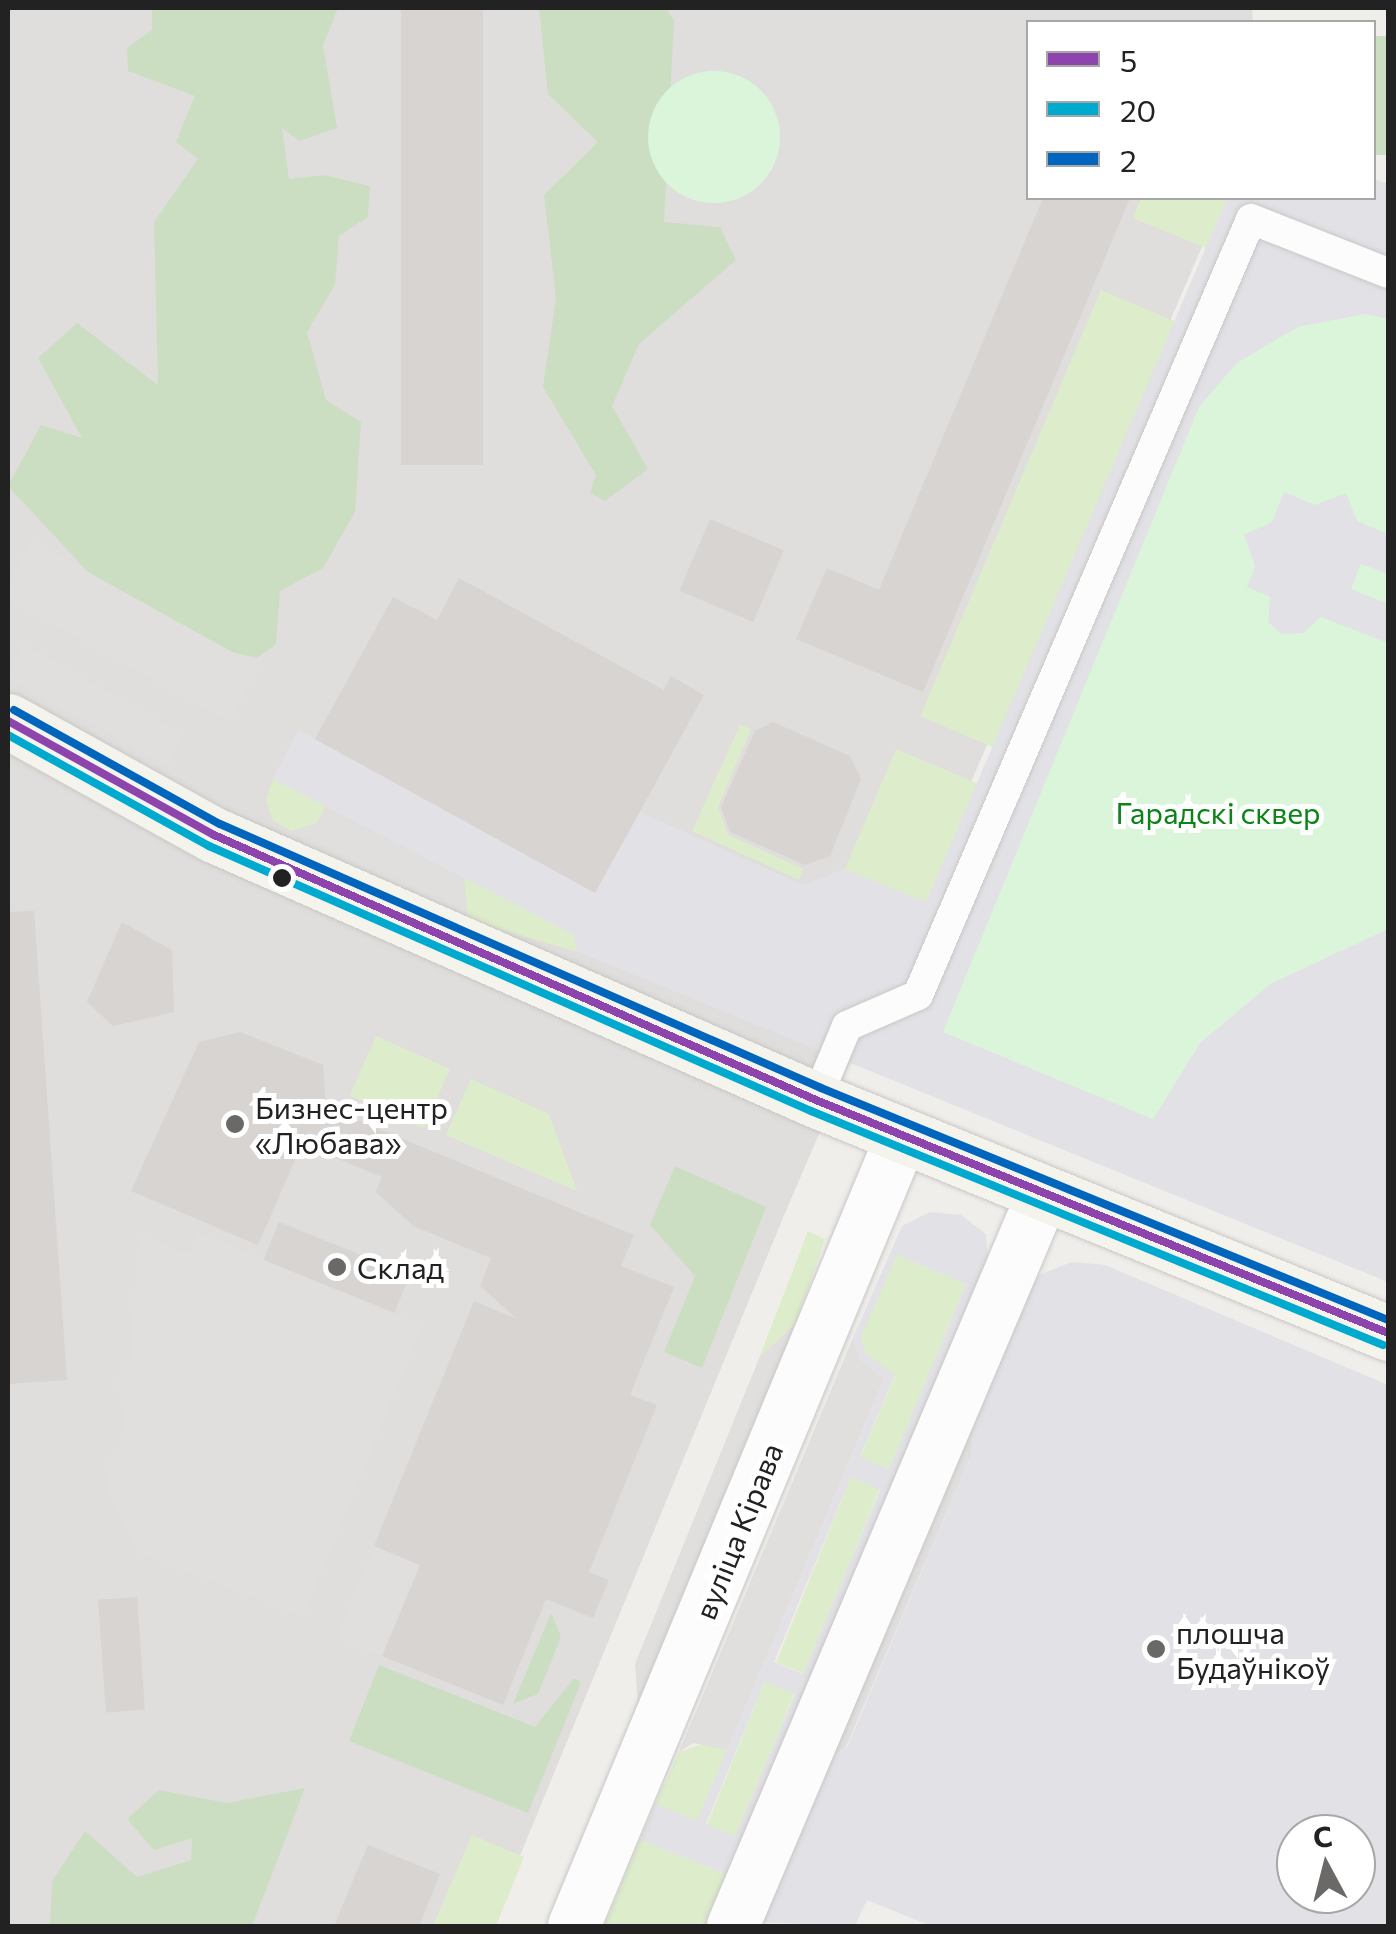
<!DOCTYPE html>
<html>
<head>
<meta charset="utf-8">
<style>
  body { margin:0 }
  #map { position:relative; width:1396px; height:1934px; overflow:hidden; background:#f0eeeb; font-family:Commissioner,sans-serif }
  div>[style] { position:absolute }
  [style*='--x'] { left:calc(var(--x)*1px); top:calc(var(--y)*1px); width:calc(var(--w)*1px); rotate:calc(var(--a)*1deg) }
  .residential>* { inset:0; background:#dfdedc }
  .grass>* { inset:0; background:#ddeccb; transform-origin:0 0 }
  .forest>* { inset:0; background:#cbdec1; transform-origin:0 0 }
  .park>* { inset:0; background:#daf5da }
  .round { border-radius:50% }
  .parking>* { inset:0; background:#e0dfde; transform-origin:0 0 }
  .plaza>* { inset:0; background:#e2e1e5 }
  .building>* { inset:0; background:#d7d4d2; transform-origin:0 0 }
  .roads { filter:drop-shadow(0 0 2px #c9c8c7) drop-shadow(0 0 2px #c9c8c7) }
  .pedestrian>* { height:30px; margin:-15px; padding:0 15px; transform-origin:15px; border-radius:15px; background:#fdfcfc }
  .tertiary>* { height:52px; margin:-26px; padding:0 26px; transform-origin:26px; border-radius:26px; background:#fdfcfc }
  .secondary>* { height:55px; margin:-27.5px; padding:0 27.5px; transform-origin:27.5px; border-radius:27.5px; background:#f4f4ed }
  .bus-1>* { height:8px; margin:-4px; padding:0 4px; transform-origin:4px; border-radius:4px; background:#8e44ad }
  .bus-2>* { height:8px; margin:-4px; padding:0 4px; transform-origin:4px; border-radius:4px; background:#00a9ce }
  .bus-3>* { height:8px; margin:-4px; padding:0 4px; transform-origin:4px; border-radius:4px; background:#0065bd }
  .dots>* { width:28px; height:28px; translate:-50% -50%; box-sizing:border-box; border:5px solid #fff; border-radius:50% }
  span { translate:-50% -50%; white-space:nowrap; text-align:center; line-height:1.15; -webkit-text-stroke:10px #fff; paint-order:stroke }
  .park-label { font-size:30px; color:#0c8416 }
  .poi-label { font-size:30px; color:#222 }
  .left { translate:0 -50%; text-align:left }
  .street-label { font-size:30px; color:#222 }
  .frame { position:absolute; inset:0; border:10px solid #222; pointer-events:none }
  .legend { position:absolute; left:1026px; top:20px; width:350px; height:180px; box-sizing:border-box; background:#fff; border:2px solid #a7a7a7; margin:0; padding:12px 18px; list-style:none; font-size:30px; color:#222 }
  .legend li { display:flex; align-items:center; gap:20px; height:50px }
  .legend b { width:50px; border:2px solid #a7a7a7 }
  .north { position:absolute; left:1276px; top:1814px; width:100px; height:100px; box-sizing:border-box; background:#fff; border:2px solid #a7a7a7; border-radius:50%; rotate:353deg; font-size:28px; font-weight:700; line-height:40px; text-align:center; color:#222 }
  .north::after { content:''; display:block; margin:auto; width:35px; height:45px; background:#6a6968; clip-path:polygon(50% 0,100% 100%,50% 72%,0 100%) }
</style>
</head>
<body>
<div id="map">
  <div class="residential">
    <i style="clip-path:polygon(8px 8px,1252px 8px,1253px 22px,1028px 22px,1028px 198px,1223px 198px,785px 1213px,491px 1926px,8px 1926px)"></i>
  </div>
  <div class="grass">
    <i style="clip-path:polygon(1141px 198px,1227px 198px,1206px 248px,1133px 218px)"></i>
    <i style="left:1101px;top:290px;width:82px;height:463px;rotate:23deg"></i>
    <i style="clip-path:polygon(740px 725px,751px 729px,718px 807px,728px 835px,804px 869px,799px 880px,692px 831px)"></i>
    <i style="left:896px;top:749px;width:91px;height:131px;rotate:23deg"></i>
    <i style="clip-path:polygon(273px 779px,326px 806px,317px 823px,292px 831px,273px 821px,266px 800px)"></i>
    <i style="clip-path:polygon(464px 877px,574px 935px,578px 952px,468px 920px)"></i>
    <i style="left:376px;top:1036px;width:81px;height:65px;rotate:24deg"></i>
    <i style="clip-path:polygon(471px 1079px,549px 1114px,577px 1191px,446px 1135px)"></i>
    <i style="clip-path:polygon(808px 1231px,825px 1239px,796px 1323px,760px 1356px)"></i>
    <i style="clip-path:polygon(897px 1255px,966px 1284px,890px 1469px,860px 1458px,895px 1376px,864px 1353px,860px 1337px)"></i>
    <i style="left:851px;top:1477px;width:31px;height:200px;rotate:22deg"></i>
    <i style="left:765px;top:1681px;width:32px;height:156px;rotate:22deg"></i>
    <i style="clip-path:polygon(708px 1742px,727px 1750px,697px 1821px,655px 1805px,679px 1752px)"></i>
    <i style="clip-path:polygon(472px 1835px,524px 1857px,496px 1926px,433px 1926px)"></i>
    <i style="clip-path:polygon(640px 1840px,731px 1876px,709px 1926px,604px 1926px)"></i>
  </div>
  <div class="forest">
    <i style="clip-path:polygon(152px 8px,338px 8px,323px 45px,337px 128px,299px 141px,282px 128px,289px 179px,324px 175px,370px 186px,368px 217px,339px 236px,335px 285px,307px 332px,326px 400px,361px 422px,355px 512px,323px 568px,280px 591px,276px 644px,257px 658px,142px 630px,8px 486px,41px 425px,82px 438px,38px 358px,77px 323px,158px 385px,154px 222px,198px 159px,176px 142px,195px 96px,128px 71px,127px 48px,152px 30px)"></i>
    <i style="clip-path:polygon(539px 8px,666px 8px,674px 20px,664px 222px,720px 227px,736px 260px,639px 344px,612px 406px,648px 469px,605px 501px,590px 493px,596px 475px,543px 387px,556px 298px,544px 195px,598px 142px,548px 94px)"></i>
    <i style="left:1388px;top:36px;width:119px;height:15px;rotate:90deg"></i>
    <i style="clip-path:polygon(675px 1166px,766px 1207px,702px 1368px,664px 1352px,695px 1276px,650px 1225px)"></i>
    <i style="clip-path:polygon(551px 1613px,561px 1637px,538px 1694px,513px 1704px)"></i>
    <i style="clip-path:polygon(379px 1665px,535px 1727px,574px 1678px,581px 1683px,528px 1813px,349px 1741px)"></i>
    <i style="clip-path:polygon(305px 1788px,252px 1926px,50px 1926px,52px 1881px,85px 1831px,137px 1877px,191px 1860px,192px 1838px,154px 1850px,127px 1819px,159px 1790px,227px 1803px)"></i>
  </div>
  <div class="park">
    <i class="round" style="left:648px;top:71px;width:132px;height:132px"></i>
    <i style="clip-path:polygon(1365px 314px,1388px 319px,1388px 929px,1270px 984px,1200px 1043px,1153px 1119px,943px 1032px,1199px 406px,1237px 363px,1298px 327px)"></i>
  </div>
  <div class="parking">
    <i style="left:32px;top:541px;width:260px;height:62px;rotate:29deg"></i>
    <i style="clip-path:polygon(22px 643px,182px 734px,173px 754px,178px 771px,8px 678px)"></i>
    <i style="clip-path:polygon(326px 806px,464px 877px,468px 920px,292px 831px,317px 823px)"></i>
    <i style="clip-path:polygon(198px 1233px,422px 1325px,303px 1616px,140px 1553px,108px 1489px,111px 1458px,127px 1441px,118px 1380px,131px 1355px,139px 1235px,189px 1254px)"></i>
    <i style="clip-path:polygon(796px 1323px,638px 1703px,635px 1664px,760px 1356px)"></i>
    <i style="clip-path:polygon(853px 1338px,859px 1358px,884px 1379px,727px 1750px,693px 1743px,679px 1752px)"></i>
    <i style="clip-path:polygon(971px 1407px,972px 1454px,846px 1747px,817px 1768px)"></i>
    <i style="left:374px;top:1546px;width:50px;height:99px;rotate:22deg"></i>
  </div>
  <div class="plaza">
    <i style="clip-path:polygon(1374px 179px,1388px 184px,1388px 319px,1365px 314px,1298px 327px,1237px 363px,1199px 407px,943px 1032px,1153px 1119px,1200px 1043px,1270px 984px,1388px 929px,1388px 1282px,578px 952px,574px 935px,273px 779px,298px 730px,595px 892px,640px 812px,803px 885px,844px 869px,926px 902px,1227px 198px,1374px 198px)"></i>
    <i style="clip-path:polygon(1284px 492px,1315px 505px,1346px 493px,1357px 521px,1388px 534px,1388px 574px,1361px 564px,1351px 589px,1388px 604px,1388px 643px,1321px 617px,1303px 633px,1282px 634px,1268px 622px,1270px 597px,1247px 587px,1255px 566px,1244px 535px,1272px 522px)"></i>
    <i style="clip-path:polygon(evenodd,930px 1212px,961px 1215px,986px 1234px,988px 1260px,731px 1876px,640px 1840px,655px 1804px,697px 1820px,884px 1379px,859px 1358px,853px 1338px,902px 1226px,930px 1212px,897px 1255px,966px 1284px,889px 1469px,860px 1457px,895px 1375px,865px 1353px,861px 1337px,897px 1255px,930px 1212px,851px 1477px,880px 1490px,803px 1674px,774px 1662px,851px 1477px,930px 1212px,765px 1681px,795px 1694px,735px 1836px,706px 1824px,765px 1681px)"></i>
    <i style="clip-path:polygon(evenodd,1072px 1262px,1105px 1265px,1388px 1385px,1388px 1926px,931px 1926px,867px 1900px,855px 1926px,753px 1922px,817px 1768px,847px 1747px,972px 1454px,971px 1407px,1022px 1296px,1041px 1274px,1072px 1262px,1296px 1834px,1356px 1834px,1356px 1894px,1296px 1894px,1296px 1834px)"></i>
  </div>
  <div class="building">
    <i style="left:401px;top:8px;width:82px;height:457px"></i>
    <i style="clip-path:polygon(1043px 198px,1130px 198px,923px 692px,796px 639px,827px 568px,879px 590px)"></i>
    <i style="left:710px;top:519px;width:80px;height:78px;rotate:23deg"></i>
    <i style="clip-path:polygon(459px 578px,664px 690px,671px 676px,704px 695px,595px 893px,315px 739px,393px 597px,437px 620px)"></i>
    <i style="clip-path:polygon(773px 722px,850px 756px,861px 779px,830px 856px,805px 865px,730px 832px,721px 807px,755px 731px)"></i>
    <i style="clip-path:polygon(34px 911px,67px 1380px,8px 1384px,8px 912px)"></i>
    <i style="clip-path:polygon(122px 922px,172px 950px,174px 1012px,113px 1026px,87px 1002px)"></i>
    <i style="clip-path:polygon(240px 1032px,323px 1065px,326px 1107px,634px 1235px,621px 1266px,674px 1287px,630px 1395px,657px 1405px,589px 1572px,609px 1580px,593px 1618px,546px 1599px,503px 1705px,382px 1656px,420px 1565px,374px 1546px,474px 1301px,517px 1319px,480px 1286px,491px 1258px,413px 1226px,376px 1192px,382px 1177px,302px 1144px,258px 1245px,131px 1191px,199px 1042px)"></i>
    <i style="left:279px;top:1222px;width:141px;height:41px;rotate:22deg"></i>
    <i style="left:137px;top:1597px;width:113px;height:39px;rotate:86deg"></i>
    <i style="clip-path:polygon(368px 1845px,440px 1874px,419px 1926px,334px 1926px)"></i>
  </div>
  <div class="roads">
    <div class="pedestrian">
      <i style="--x:816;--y:1100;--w:80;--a:-67.3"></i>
      <i style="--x:847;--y:1026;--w:77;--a:-23.6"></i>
      <i style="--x:918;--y:995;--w:844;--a:-66.77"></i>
      <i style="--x:1251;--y:219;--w:147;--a:21.5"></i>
    </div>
    <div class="tertiary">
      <i style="--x:574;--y:1926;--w:855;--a:-67.45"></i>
      <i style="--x:733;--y:1926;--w:797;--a:-67.04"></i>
    </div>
    <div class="secondary">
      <i style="--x:8;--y:721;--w:235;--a:29"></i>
      <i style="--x:214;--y:835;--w:658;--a:23.76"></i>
      <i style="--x:816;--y:1100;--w:618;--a:22.16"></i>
    </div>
  </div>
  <div class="bus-1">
    <i style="--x:8;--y:721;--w:235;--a:29"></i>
    <i style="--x:214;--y:835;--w:658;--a:23.76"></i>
    <i style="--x:816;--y:1100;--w:618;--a:22.16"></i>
  </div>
  <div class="bus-2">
    <i style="--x:8;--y:735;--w:230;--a:28.9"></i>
    <i style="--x:209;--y:846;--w:658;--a:23.76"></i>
    <i style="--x:811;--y:1111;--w:618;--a:22.25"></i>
  </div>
  <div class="bus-3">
    <i style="--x:14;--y:710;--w:235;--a:29"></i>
    <i style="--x:220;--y:824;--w:656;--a:23.71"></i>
    <i style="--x:821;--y:1088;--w:613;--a:22.25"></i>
  </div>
  <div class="dots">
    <i style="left:282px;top:878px;background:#222"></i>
    <i style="left:235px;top:1124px;background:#6a6968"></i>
    <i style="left:337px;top:1267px;background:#6a6968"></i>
    <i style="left:1156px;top:1649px;background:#6a6968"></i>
  </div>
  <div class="park-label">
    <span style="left:1218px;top:812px">Гарадскі сквер</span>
  </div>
  <div class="poi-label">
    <span class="left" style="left:255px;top:1124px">Бизнес-центр<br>«Любава»</span>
    <span class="left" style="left:357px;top:1267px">Склад</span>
    <span class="left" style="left:1176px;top:1649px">плошча<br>Будаўнікоў</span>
  </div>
  <div class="street-label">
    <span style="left:738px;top:1531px;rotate:-68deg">вуліца Кірава</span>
  </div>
  <div class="frame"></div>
  <ul class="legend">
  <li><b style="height:12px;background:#8e44ad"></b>5</li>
  <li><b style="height:12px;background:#00a9ce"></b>20</li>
  <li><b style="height:12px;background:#0065bd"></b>2</li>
  </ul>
  <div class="north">С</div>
</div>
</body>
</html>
